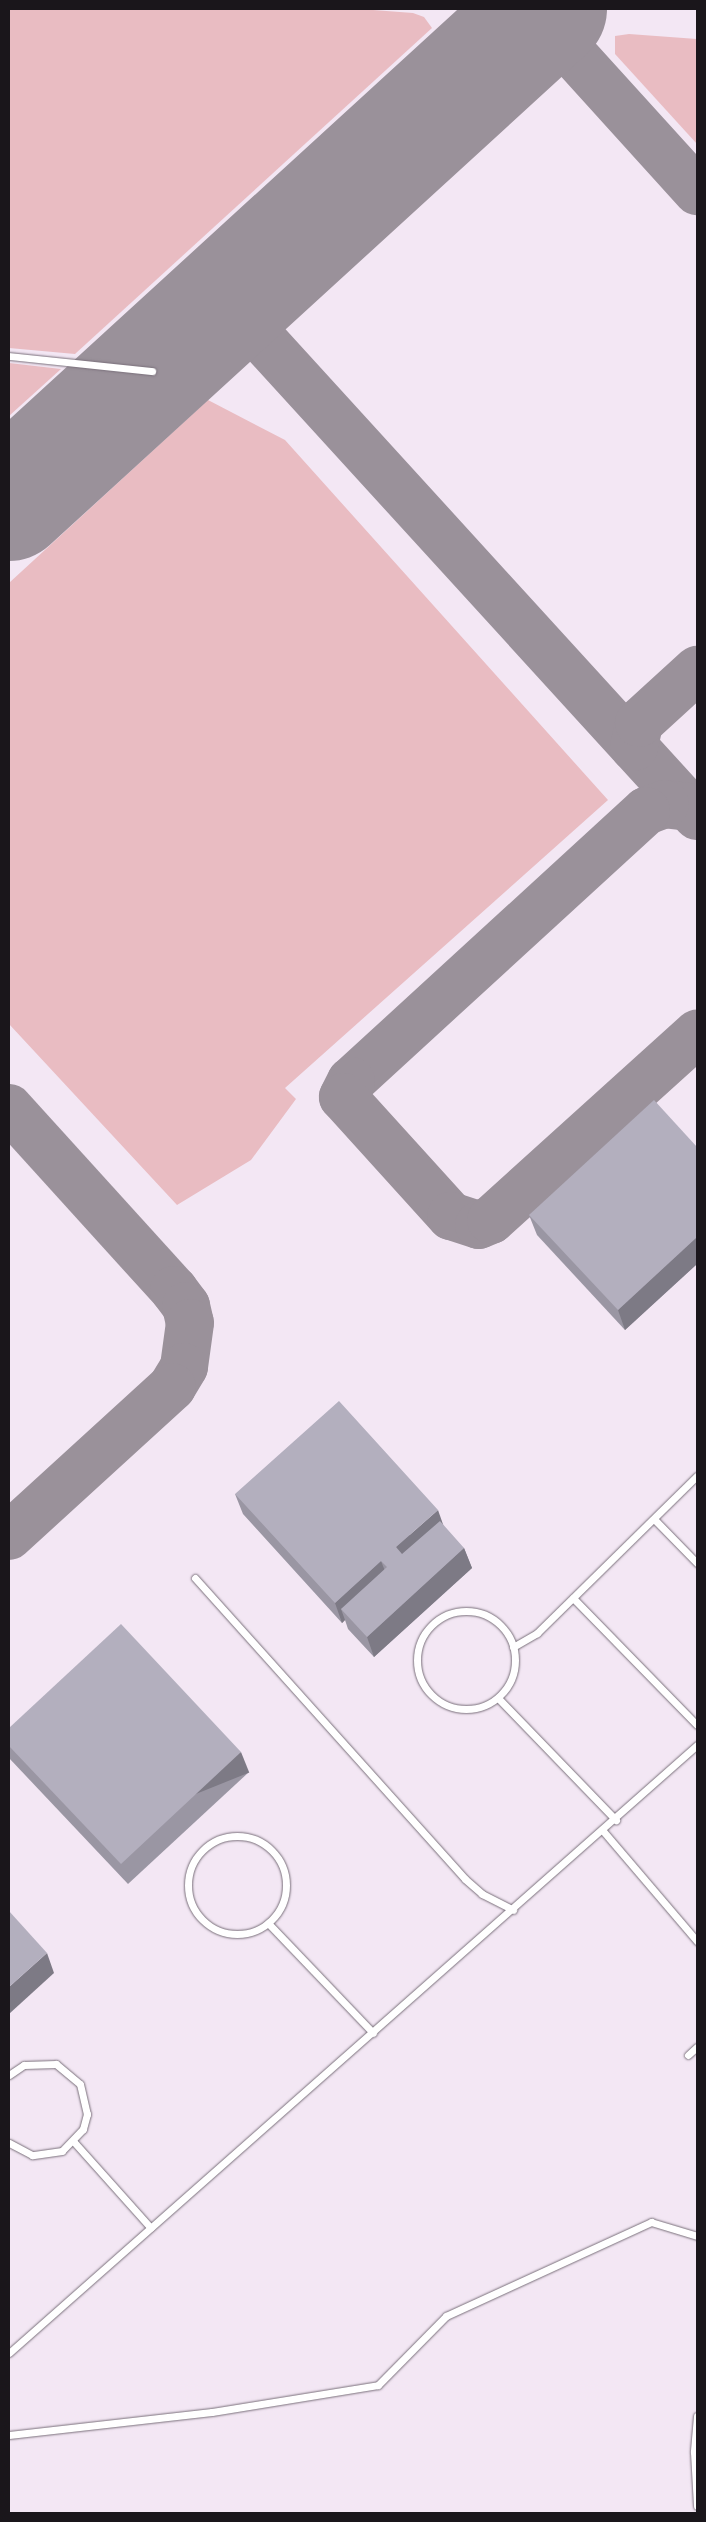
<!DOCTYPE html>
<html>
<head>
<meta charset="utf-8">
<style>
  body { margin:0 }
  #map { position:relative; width:706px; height:2522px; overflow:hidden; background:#f3e7f4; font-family:Mulish,sans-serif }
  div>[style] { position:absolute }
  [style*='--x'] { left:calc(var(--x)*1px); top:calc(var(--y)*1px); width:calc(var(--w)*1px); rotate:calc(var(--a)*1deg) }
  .green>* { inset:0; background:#e9bcc2 }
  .taxiway>* { height:48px; margin:-24px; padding:0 24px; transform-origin:24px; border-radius:24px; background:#9a919a }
  .runway>* { height:120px; margin:-60px; padding:0 60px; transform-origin:60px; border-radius:60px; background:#9a919a }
  .roads { filter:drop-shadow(0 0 1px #7a707b) drop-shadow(0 0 1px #7a707b) }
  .lane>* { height:7px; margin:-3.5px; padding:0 3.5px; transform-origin:3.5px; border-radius:3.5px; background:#fff }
  .lane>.ring { margin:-3.5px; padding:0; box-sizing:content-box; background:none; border:7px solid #fff; border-radius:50% }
  .wall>* { inset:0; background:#9a96a3 }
  .shaded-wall>* { inset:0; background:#7d7a85; transform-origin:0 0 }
  .building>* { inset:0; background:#b3afbe }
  span { translate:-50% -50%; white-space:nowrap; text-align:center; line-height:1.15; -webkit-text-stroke:4px #f3e7f4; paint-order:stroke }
  .frame { position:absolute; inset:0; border:10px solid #1a161b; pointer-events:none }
</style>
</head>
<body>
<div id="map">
  <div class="green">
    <i style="clip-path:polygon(9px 9px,360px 9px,413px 13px,424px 17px,432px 28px,75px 354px,9px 348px)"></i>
    <i style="clip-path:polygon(629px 34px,697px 39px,697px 144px,615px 54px,615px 36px)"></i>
    <i style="clip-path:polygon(9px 363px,61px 369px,9px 416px)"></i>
    <i style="clip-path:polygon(208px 400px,285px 440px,608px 800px,285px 1088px,296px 1099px,251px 1160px,177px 1205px,9px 1024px,9px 583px)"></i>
  </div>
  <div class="taxiway">
    <i style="--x:522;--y:32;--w:31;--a:0"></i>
    <i style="--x:553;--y:32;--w:215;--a:47.8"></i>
    <i style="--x:216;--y:313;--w:24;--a:5"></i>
    <i style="--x:240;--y:315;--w:678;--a:47.63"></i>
    <i style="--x:634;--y:747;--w:25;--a:-78"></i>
    <i style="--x:639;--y:723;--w:79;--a:-42.4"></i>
    <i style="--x:689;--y:807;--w:24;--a:-173"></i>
    <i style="--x:665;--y:804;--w:20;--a:160"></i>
    <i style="--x:646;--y:811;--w:400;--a:137.5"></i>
    <i style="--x:351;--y:1081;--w:18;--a:117"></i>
    <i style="--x:343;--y:1097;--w:161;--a:47.8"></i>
    <i style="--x:451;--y:1216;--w:29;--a:18"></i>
    <i style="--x:479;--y:1225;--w:13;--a:-23"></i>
    <i style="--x:491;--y:1220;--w:278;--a:-42.1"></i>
    <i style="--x:9;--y:1108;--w:246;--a:47.8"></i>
    <i style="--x:174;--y:1290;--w:20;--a:53"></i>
    <i style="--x:186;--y:1306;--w:17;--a:77"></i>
    <i style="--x:190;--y:1323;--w:44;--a:97.8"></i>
    <i style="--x:184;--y:1367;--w:23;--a:121"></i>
    <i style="--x:172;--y:1387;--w:221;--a:137.6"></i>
  </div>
  <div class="runway">
    <i style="--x:9;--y:501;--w:729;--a:-42.44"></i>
  </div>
  <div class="roads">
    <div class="lane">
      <i style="--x:9;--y:356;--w:144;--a:6"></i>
      <i style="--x:654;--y:1519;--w:62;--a:45.7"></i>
      <i style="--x:195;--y:1578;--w:404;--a:48.1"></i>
      <i style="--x:465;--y:1879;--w:23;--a:41"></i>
      <i style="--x:482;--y:1894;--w:35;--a:27"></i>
      <i style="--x:573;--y:1598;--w:177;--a:45.7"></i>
      <i class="ring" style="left:417px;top:1611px;width:91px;height:91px"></i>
      <i style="--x:513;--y:1647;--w:28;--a:-30"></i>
      <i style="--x:537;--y:1633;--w:224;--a:-44.5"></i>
      <i style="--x:498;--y:1698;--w:170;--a:46"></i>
      <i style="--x:603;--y:1831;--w:145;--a:49.5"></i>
      <i class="ring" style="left:188px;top:1836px;width:91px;height:91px"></i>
      <i style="--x:268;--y:1923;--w:152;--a:46.3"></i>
      <i style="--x:688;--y:2055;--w:12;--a:-42"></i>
      <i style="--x:9;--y:2075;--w:18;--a:-34"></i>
      <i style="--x:24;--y:2065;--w:32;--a:-2"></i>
      <i style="--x:56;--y:2064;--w:31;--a:40"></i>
      <i style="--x:80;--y:2084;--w:31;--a:77"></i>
      <i style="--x:87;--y:2114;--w:16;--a:105"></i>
      <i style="--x:83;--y:2129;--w:30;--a:134"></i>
      <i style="--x:62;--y:2151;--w:30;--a:172"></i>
      <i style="--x:32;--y:2155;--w:26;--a:-152"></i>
      <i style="--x:74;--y:2142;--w:115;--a:48.2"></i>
      <i style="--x:9;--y:2353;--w:918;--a:-41.47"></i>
      <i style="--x:697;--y:2416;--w:36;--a:95"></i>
      <i style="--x:694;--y:2452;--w:54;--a:86.8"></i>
      <i style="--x:9;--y:2435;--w:204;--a:-6.5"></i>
      <i style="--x:212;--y:2412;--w:168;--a:-9.2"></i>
      <i style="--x:378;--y:2385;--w:97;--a:-45.4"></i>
      <i style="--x:446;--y:2316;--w:226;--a:-24.6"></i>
      <i style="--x:651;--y:2222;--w:48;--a:16.9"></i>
    </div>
  </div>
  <div class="wall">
    <i style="clip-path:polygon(697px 1147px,697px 1264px,625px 1330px,537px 1235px,529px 1215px)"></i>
    <i style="clip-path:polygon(235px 1494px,464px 1548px,472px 1568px,374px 1657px,348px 1629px,345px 1620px,342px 1623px,243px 1514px)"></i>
    <i style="clip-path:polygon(9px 1728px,249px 1772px,128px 1884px,9px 1758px)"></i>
  </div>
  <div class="shaded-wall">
    <i style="clip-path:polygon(697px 1237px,697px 1264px,625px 1330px,618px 1310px)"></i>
    <i style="clip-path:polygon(438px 1510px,445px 1530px,403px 1567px,396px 1547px)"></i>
    <i style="clip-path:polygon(464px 1548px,472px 1568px,374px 1657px,367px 1637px)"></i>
    <i style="clip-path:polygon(381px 1561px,389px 1581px,341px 1609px,345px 1620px,342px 1623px,335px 1603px)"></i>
    <i style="left:241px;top:1752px;width:22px;height:164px;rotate:68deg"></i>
    <i style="clip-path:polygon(47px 1953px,54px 1973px,9px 2014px,9px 1987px)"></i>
  </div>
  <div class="building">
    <i style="clip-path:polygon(654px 1100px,697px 1147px,697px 1237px,618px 1310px,529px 1215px)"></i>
    <i style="clip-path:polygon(339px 1401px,438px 1510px,396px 1547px,402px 1554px,440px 1521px,464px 1548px,367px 1637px,341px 1609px,387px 1567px,381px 1561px,335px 1603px,235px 1494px)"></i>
    <i style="clip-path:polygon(121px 1624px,241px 1752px,121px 1864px,9px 1746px,9px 1728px)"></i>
    <i style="clip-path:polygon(9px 1911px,47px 1953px,9px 1987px)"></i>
  </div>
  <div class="frame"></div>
</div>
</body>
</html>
